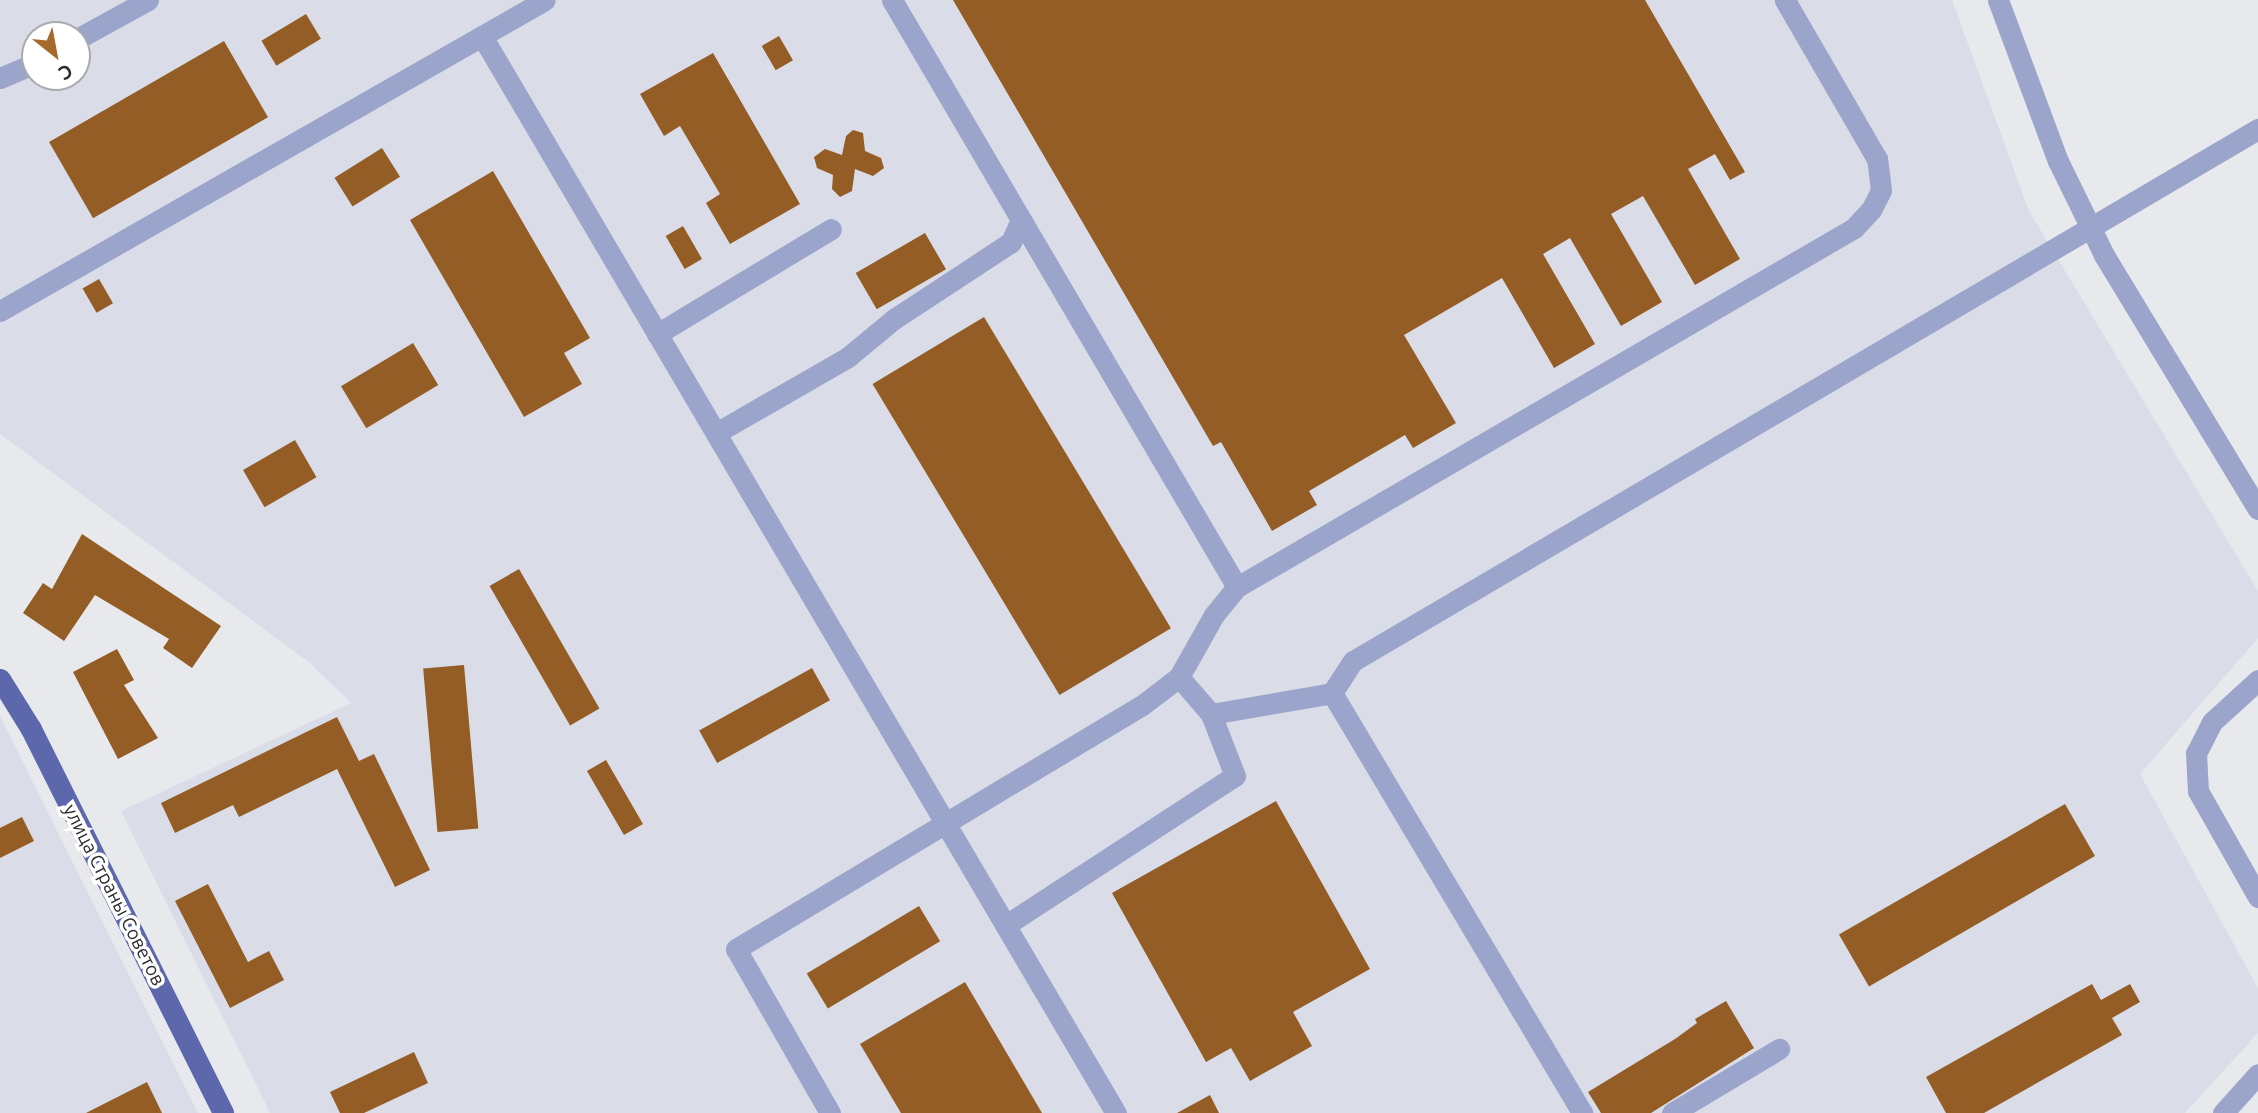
<!DOCTYPE html>
<html>
<head>
<meta charset="utf-8">
<style>
  body { margin:0 }
  #map { position:relative; width:2258px; height:1113px; overflow:hidden; background:#e8e9ed; font-family:Ubuntu,sans-serif }
  div>[style] { position:absolute }
  [style*='--x'] { left:calc(var(--x)*1px); top:calc(var(--y)*1px); width:calc(var(--w)*1px); rotate:calc(var(--a)*1deg) }
  .built>* { inset:0; background:#dadde8 }
  .building>* { inset:0; background:#935d25; transform-origin:0 0 }
  .minor>* { height:21px; margin:-10.5px; padding:0 10.5px; transform-origin:10.5px; border-radius:10.5px; background:#9ba4ca }
  .major>* { height:21px; margin:-10.5px; padding:0 10.5px; transform-origin:10.5px; border-radius:10.5px; background:#5c68ab }
  span { translate:-50% -50%; white-space:nowrap; text-align:center; line-height:1.15; -webkit-text-stroke:7px #fff; paint-order:stroke }
  .street-label { font-size:19px; color:#2c2c2e }
  .north { position:absolute; left:21px; top:21px; width:70px; height:70px; box-sizing:border-box; background:#fff; border:2px solid #ababab; border-radius:50%; rotate:149deg; font-size:19px; font-weight:700; line-height:28px; text-align:center; color:#2c2c2e }
  .north::after { content:''; display:block; margin:auto; width:24px; height:32px; background:#a56a2b; clip-path:polygon(50% 0,100% 100%,50% 72%,0 100%) }
</style>
</head>
<body>
<div id="map">
  <div class="built">
    <i style="clip-path:polygon(evenodd,0 0,1952px 0,2029px 211px,2258px 591px,2258px 638px,2140px 774px,2258px 988px,2258px 1033px,2185px 1113px,270px 1113px,121px 811px,351px 703px,310px 663px,0 434px,0 0,35px 35px,77px 35px,77px 77px,35px 77px,35px 35px)"></i>
    <i style="clip-path:polygon(0 716px,65px 847px,198px 1113px,0 1113px)"></i>
  </div>
  <div class="building">
    <i style="clip-path:polygon(953px 0,1645px 0,1745px 172px,1730px 180px,1715px 154px,1688px 169px,1740px 259px,1695px 285px,1643px 196px,1611px 214px,1662px 302px,1621px 326px,1570px 238px,1543px 254px,1595px 344px,1554px 368px,1502px 278px,1404px 335px,1456px 423px,1413px 448px,1405px 435px,1309px 491px,1317px 505px,1272px 531px,1221px 442px,1213px 446px)"></i>
    <i style="left:306px;top:14px;width:29px;height:52px;rotate:59deg"></i>
    <i style="left:779px;top:36px;width:28px;height:20px;rotate:60deg"></i>
    <i style="left:224px;top:41px;width:88px;height:202px;rotate:60deg"></i>
    <i style="clip-path:polygon(713px 53px,800px 204px,730px 244px,706px 203px,720px 194px,680px 126px,664px 136px,640px 94px)"></i>
    <i style="clip-path:polygon(853px 130px,863px 133px,865px 151px,881px 158px,884px 168px,873px 176px,855px 169px,852px 191px,840px 197px,832px 189px,833px 175px,817px 168px,814px 157px,825px 149px,842px 155px,846px 136px)"></i>
    <i style="left:382px;top:148px;width:34px;height:56px;rotate:58deg"></i>
    <i style="clip-path:polygon(493px 171px,590px 338px,564px 353px,582px 384px,524px 417px,410px 220px)"></i>
    <i style="left:683px;top:226px;width:38px;height:20px;rotate:60deg"></i>
    <i style="left:925px;top:233px;width:42px;height:80px;rotate:60deg"></i>
    <i style="left:99px;top:279px;width:28px;height:19px;rotate:60deg"></i>
    <i style="left:984px;top:317px;width:363px;height:130px;rotate:59deg"></i>
    <i style="left:413px;top:343px;width:49px;height:84px;rotate:59deg"></i>
    <i style="left:295px;top:440px;width:43px;height:60px;rotate:60deg"></i>
    <i style="clip-path:polygon(82px 534px,221px 626px,192px 668px,163px 648px,169px 639px,95px 595px,64px 641px,23px 613px,43px 583px,52px 589px)"></i>
    <i style="left:519px;top:569px;width:161px;height:34px;rotate:60deg"></i>
    <i style="clip-path:polygon(117px 649px,134px 680px,124px 685px,158px 738px,118px 759px,73px 672px)"></i>
    <i style="left:464px;top:665px;width:164px;height:41px;rotate:85deg"></i>
    <i style="left:812px;top:668px;width:37px;height:129px;rotate:61deg"></i>
    <i style="clip-path:polygon(337px 717px,359px 761px,374px 754px,430px 870px,395px 887px,337px 769px,239px 817px,233px 805px,175px 833px,161px 803px)"></i>
    <i style="left:606px;top:760px;width:74px;height:22px;rotate:60deg"></i>
    <i style="clip-path:polygon(1276px 801px,1370px 969px,1293px 1012px,1312px 1046px,1250px 1081px,1231px 1048px,1206px 1062px,1112px 893px)"></i>
    <i style="left:2065px;top:804px;width:60px;height:261px;rotate:60deg"></i>
    <i style="clip-path:polygon(22px 817px,34px 841px,0 858px,0 828px)"></i>
    <i style="clip-path:polygon(208px 884px,248px 962px,269px 951px,284px 980px,230px 1008px,175px 901px)"></i>
    <i style="left:919px;top:906px;width:41px;height:131px;rotate:59deg"></i>
    <i style="clip-path:polygon(965px 982px,1042px 1113px,901px 1113px,860px 1044px)"></i>
    <i style="clip-path:polygon(2092px 984px,2101px 1000px,2130px 984px,2140px 1002px,2112px 1018px,2122px 1035px,1984px 1113px,1946px 1113px,1926px 1077px)"></i>
    <i style="clip-path:polygon(1726px 1001px,1754px 1048px,1651px 1113px,1601px 1113px,1588px 1092px,1675px 1039px,1697px 1023px,1695px 1019px)"></i>
    <i style="clip-path:polygon(414px 1052px,428px 1083px,364px 1113px,340px 1113px,330px 1092px)"></i>
    <i style="clip-path:polygon(147px 1082px,162px 1113px,86px 1113px)"></i>
    <i style="clip-path:polygon(1210px 1095px,1219px 1113px,1177px 1113px)"></i>
  </div>
  <div class="minor">
    <i style="--x:892;--y:0;--w:681;--a:59.56"></i>
    <i style="--x:1998;--y:0;--w:172;--a:69.6"></i>
    <i style="--x:2058;--y:161;--w:105;--a:63.9"></i>
    <i style="--x:2104;--y:255;--w:297;--a:58.8"></i>
    <i style="--x:482;--y:36;--w:1250;--a:59.52"></i>
    <i style="--x:77;--y:39;--w:81;--a:-28.8"></i>
    <i style="--x:0;--y:78;--w:38;--a:-23"></i>
    <i style="--x:0;--y:311;--w:627;--a:-29.71"></i>
    <i style="--x:657;--y:334;--w:203;--a:-31.1"></i>
    <i style="--x:716;--y:433;--w:152;--a:-29.9"></i>
    <i style="--x:848;--y:357;--w:60;--a:-39.6"></i>
    <i style="--x:894;--y:319;--w:140;--a:-33.3"></i>
    <i style="--x:1011;--y:242;--w:24;--a:-66"></i>
    <i style="--x:1179;--y:677;--w:49;--a:49.1"></i>
    <i style="--x:1211;--y:714;--w:123;--a:-9.8"></i>
    <i style="--x:1332;--y:693;--w:38;--a:-57"></i>
    <i style="--x:1353;--y:661;--w:1050;--a:-30.45"></i>
    <i style="--x:2258;--y:680;--w:62;--a:137.6"></i>
    <i style="--x:2212;--y:722;--w:35;--a:117"></i>
    <i style="--x:2196;--y:753;--w:38;--a:87"></i>
    <i style="--x:2198;--y:791;--w:122;--a:60.5"></i>
    <i style="--x:1332;--y:693;--w:489;--a:59.2"></i>
    <i style="--x:1006;--y:925;--w:273;--a:-33.1"></i>
    <i style="--x:1235;--y:776;--w:66;--a:-111.2"></i>
    <i style="--x:830;--y:1113;--w:189;--a:-119.8"></i>
    <i style="--x:736;--y:949;--w:472;--a:-31"></i>
    <i style="--x:1141;--y:706;--w:48;--a:-37.3"></i>
    <i style="--x:1179;--y:677;--w:71;--a:-60.6"></i>
    <i style="--x:1214;--y:615;--w:36;--a:-51"></i>
    <i style="--x:1237;--y:587;--w:714;--a:-30.19"></i>
    <i style="--x:1854;--y:228;--w:25;--a:-47"></i>
    <i style="--x:1871;--y:210;--w:22;--a:-63"></i>
    <i style="--x:1881;--y:190;--w:31;--a:-97"></i>
    <i style="--x:1877;--y:159;--w:184;--a:-120.1"></i>
    <i style="--x:1672;--y:1113;--w:125;--a:-30.9"></i>
    <i style="--x:2223;--y:1113;--w:52;--a:-48.1"></i>
  </div>
  <div class="major">
    <i style="--x:0;--y:679;--w:59;--a:58.2"></i>
    <i style="--x:31;--y:729;--w:429;--a:63.4"></i>
  </div>
  <div class="street-label">
    <span style="left:114px;top:895px;rotate:63deg">улица Страны Советов</span>
  </div>
  <div class="north">С</div>
</div>
</body>
</html>
